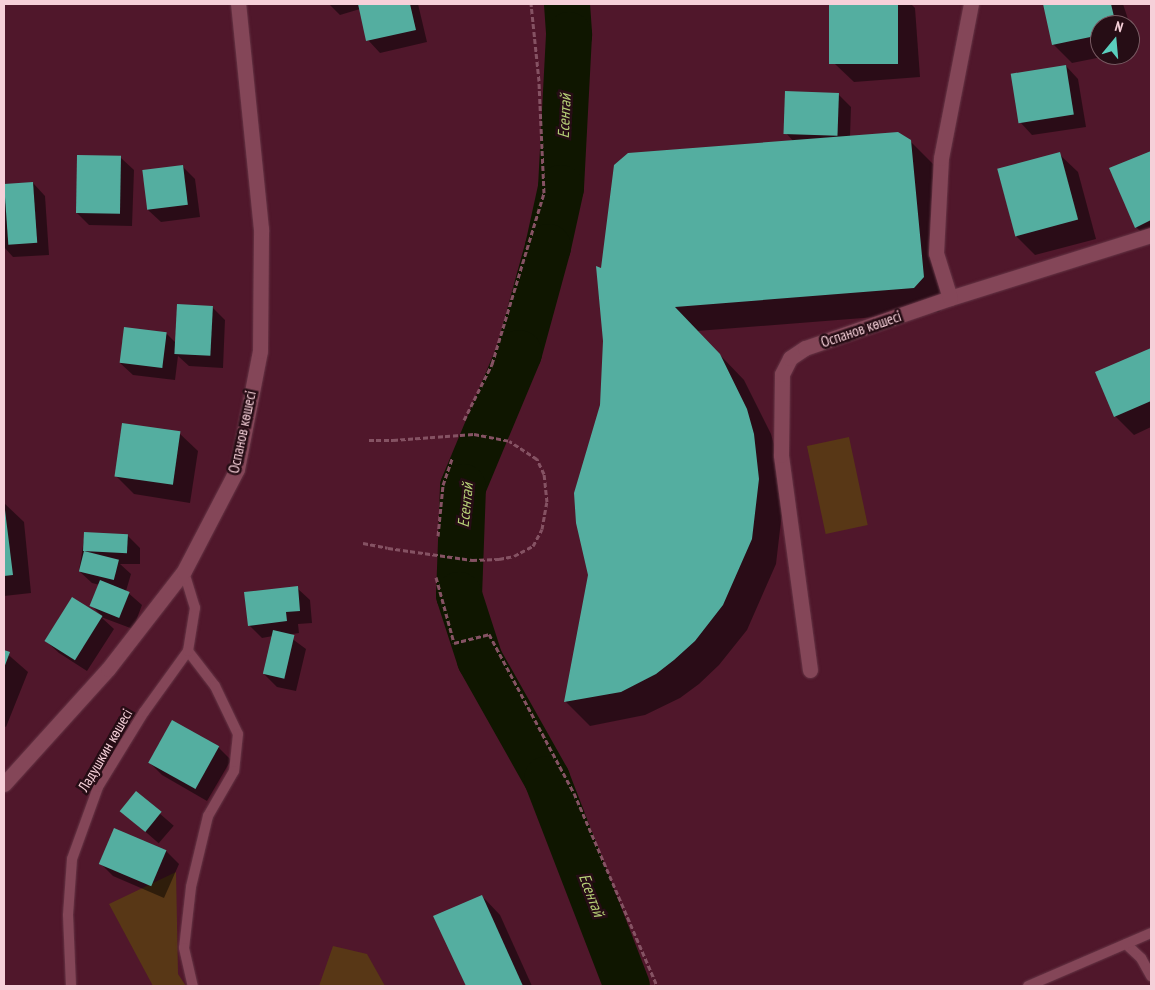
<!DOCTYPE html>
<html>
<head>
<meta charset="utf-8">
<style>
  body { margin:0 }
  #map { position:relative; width:1155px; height:990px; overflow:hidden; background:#50172b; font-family:"PT Sans Narrow",sans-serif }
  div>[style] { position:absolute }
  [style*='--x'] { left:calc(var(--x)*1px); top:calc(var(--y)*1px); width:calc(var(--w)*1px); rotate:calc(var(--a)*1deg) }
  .green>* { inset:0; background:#583716; transform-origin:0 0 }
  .shadow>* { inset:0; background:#0007; transform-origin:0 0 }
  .river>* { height:46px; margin:-23px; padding:0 23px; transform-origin:23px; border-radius:23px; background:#0f1600 }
  .building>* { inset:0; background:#54aea0; transform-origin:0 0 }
  .path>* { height:3px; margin-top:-1.5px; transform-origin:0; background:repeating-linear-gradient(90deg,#855263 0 5px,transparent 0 7.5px) }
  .roads { filter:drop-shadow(0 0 1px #663646) drop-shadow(0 0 1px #663646) }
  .lane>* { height:10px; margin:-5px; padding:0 5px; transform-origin:5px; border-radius:5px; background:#844658 }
  .street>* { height:15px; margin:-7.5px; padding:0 7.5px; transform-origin:7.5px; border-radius:7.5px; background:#844658 }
  .secondary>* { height:15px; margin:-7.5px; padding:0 7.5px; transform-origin:7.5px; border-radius:7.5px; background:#844658 }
  .path-bridge>* { height:3px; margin-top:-1.5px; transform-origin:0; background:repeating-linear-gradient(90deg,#855263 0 5px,transparent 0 7.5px) }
  span { translate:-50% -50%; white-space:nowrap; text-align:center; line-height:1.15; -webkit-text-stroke:5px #260d15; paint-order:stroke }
  .street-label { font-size:15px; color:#f6d0d9 }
  .water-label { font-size:16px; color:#b8d278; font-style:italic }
  .frame { position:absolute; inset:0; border:5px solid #f6d0d9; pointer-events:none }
  .north { position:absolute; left:1090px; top:15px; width:50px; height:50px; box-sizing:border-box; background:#260d15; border:1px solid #795b63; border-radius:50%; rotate:17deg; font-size:14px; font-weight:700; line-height:20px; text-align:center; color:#f6d0d9 }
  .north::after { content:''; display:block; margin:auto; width:18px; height:22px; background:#5acebd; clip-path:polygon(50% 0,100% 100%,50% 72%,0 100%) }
</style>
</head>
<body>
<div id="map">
  <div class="green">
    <i style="left:849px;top:437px;width:90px;height:43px;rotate:78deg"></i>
    <i style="clip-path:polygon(176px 872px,178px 974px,186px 986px,153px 986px,109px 904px)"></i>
    <i style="clip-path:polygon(333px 946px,367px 954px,385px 986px,319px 986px)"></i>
  </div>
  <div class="shadow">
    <i style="clip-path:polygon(329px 4px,418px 4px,427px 42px,380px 53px,368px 40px,360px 9px,340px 15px)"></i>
    <i style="clip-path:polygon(830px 4px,911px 4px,915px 8px,920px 77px,854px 82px,835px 64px)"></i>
    <i style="clip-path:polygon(1044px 4px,1123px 4px,1130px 25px,1100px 25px,1100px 55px,1112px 55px,1072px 63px,1053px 44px)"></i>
    <i style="clip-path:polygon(1130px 26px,1135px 50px,1130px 51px)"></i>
    <i style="clip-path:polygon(1066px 66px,1078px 79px,1086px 127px,1032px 135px,1020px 122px)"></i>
    <i style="clip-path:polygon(838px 94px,851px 107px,850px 137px,910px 141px,935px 166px,948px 301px,939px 312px,697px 331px,744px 380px,771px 434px,778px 459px,783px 504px,776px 564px,747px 630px,719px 665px,699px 684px,680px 698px,645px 715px,590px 726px,566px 702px,589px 575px,605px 341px,602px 270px,794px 142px,786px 133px)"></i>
    <i style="clip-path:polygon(1151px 152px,1151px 238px,1148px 239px,1136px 227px,1111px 169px)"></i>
    <i style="clip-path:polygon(1059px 154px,1078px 172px,1096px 239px,1035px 255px,1017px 237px,998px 170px)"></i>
    <i style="clip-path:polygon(78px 156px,121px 158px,134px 170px,132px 226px,89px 225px,76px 212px)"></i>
    <i style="clip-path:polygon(182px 166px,195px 179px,200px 217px,161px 222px,148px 210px)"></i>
    <i style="clip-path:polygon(33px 183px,45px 196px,49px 255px,13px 257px,4px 247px,4px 185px)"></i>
    <i style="clip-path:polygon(212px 307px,225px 320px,223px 368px,189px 366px,178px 356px,175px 380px,133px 375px,120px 363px,167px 334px,176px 343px)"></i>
    <i style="clip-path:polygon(1151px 350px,1151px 427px,1134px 435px,1115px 416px,1097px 373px)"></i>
    <i style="clip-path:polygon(179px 433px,198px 451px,190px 503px,134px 494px,115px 475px)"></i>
    <i style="clip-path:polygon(4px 503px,24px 522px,31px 593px,4px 596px)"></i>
    <i style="clip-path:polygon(85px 533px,128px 536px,140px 548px,140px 564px,120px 564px,131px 574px,126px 591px,142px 605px,133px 629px,101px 617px,114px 629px,87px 671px,59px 653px,46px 641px,73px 599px,102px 616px,92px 606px,100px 585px,92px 583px,79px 571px)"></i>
    <i style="clip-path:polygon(297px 588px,310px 600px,312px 623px,298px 624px,299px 633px,287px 635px,306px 649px,296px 691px,277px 687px,264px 674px,273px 636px,262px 638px,249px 625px)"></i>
    <i style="clip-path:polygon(4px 651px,28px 672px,6px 727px,4px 726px)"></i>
    <i style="clip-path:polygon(218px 747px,231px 760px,207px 801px,162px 775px,150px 763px)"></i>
    <i style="left:136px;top:793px;width:50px;height:23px;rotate:41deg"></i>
    <i style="clip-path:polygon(166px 851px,179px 864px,164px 898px,113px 876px,101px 864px)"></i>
    <i style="clip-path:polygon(482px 896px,500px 915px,532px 986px,468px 986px,435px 917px)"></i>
  </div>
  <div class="river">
    <i style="--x:567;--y:4;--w:31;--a:86"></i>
    <i style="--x:569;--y:35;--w:153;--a:93"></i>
    <i style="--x:561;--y:188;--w:60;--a:102.4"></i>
    <i style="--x:548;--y:247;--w:110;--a:105.3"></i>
    <i style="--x:519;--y:353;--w:145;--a:112.7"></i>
    <i style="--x:463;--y:487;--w:108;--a:92.1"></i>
    <i style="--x:459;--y:595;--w:68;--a:72.1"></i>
    <i style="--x:480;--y:660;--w:137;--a:60.6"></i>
    <i style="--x:547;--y:779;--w:222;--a:68.9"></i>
  </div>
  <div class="building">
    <i style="clip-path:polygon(358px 4px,410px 4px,416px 30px,366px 41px)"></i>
    <i style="left:829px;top:4px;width:69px;height:60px"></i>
    <i style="clip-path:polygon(1043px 4px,1111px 4px,1116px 25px,1100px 25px,1100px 35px,1052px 45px)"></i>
    <i style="left:1066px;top:65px;width:50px;height:56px;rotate:81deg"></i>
    <i style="left:785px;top:91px;width:54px;height:43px;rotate:2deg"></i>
    <i style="clip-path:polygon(898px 132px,911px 140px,924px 277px,914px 288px,675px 307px,720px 354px,747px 409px,754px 434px,759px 479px,752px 539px,723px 605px,695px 641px,674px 660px,656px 674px,621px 692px,564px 702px,588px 575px,576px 523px,574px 493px,600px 405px,603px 341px,596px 266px,601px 268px,614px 165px,628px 153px)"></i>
    <i style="clip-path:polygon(1151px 151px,1151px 220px,1135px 228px,1109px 168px)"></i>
    <i style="left:1060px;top:152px;width:70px;height:65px;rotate:75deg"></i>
    <i style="left:77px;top:155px;width:44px;height:58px;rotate:1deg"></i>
    <i style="left:183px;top:165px;width:40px;height:41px;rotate:83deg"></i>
    <i style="left:33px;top:182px;width:61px;height:29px;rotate:86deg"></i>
    <i style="left:177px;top:304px;width:36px;height:50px;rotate:3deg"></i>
    <i style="left:124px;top:327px;width:43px;height:36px;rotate:7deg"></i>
    <i style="clip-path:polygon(1151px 348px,1151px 401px,1114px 417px,1095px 372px)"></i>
    <i style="left:122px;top:423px;width:59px;height:54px;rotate:8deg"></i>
    <i style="clip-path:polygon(4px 502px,13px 575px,4px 576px)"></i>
    <i style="left:84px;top:532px;width:44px;height:19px;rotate:3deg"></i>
    <i style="left:84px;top:551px;width:36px;height:21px;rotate:14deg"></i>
    <i style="left:100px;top:580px;width:32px;height:28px;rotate:22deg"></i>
    <i style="clip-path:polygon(298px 586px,300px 611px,286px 612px,287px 621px,248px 626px,244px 592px)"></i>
    <i style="left:72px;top:597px;width:36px;height:52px;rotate:32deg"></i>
    <i style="left:273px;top:630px;width:22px;height:45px;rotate:13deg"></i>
    <i style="clip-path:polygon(4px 650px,10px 652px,4px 668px)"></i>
    <i style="left:172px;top:720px;width:54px;height:49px;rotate:29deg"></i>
    <i style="left:136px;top:791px;width:33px;height:26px;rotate:39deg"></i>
    <i style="left:114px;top:828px;width:57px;height:39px;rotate:23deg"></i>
    <i style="clip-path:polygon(482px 895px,523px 986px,466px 986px,433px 916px)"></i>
  </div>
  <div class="path">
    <i style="--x:464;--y:420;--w:63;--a:-63.4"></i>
    <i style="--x:492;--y:364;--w:179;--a:-73.1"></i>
    <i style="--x:544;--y:193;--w:112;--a:-92.6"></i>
    <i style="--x:539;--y:81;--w:77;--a:-95.9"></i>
    <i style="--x:369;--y:440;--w:24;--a:0"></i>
    <i style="--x:438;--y:536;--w:51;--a:-84.4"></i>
    <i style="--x:443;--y:485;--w:28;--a:-71"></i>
    <i style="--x:363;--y:543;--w:25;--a:11"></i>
    <i style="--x:499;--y:559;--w:15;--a:-11"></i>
    <i style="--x:514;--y:556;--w:21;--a:-28"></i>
    <i style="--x:533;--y:546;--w:19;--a:-62"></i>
    <i style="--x:542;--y:529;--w:27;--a:-80"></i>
    <i style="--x:547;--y:502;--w:28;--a:-96"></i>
    <i style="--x:544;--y:474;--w:17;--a:-115"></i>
    <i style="--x:537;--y:459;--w:33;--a:-147"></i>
    <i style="--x:436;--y:577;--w:68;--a:74.7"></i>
    <i style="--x:454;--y:643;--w:36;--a:-14"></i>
    <i style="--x:489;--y:634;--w:180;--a:61.9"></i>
    <i style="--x:574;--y:793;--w:210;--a:66.7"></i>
  </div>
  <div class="roads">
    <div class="lane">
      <i style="--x:188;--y:651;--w:44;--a:52.4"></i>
      <i style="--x:215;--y:686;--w:53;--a:64.4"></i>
      <i style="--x:238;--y:734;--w:37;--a:96"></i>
      <i style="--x:234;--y:771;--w:52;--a:120"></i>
      <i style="--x:208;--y:816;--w:73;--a:103.5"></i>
      <i style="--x:191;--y:887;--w:61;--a:96.5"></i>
      <i style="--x:184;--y:948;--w:39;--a:77"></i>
      <i style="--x:1126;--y:944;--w:21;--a:43"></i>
      <i style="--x:1141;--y:958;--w:21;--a:61"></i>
      <i style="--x:71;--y:986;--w:71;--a:-92.4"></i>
      <i style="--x:68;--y:915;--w:56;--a:-85.9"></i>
      <i style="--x:72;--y:859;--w:77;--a:-70.1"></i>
      <i style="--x:98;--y:787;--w:88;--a:-58.5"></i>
      <i style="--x:144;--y:712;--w:75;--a:-54.2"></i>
      <i style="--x:188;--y:651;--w:44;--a:-80.8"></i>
      <i style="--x:195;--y:608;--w:39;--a:-107"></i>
      <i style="--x:1028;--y:986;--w:134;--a:-23.3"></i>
    </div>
    <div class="street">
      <i style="--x:950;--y:298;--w:211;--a:-17.4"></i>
      <i style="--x:810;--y:670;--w:217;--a:-97.7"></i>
      <i style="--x:781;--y:455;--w:81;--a:-89.3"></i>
      <i style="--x:782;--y:374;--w:18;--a:-63"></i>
      <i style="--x:790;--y:358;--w:18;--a:-34"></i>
      <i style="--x:805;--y:348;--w:153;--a:-19"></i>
      <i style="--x:950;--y:298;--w:47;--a:-107.3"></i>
      <i style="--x:936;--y:253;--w:95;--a:-87"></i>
      <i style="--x:941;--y:158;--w:157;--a:-79"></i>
    </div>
    <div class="secondary">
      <i style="--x:4;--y:784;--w:155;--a:-47.9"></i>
      <i style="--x:108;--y:669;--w:124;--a:-52.2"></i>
      <i style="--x:184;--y:571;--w:115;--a:-62.5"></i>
      <i style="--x:237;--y:469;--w:120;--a:-79"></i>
      <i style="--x:260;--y:351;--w:122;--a:-89.5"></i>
      <i style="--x:261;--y:229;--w:226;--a:-95.8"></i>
    </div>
  </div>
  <div class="path-bridge">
    <i style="--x:393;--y:440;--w:81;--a:-4.2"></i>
    <i style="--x:474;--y:434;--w:36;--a:11"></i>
    <i style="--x:388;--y:548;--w:85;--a:8.1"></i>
    <i style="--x:472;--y:560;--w:27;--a:-2"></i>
  </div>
  <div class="street-label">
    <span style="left:861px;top:329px;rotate:-19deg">Оспанов көшесі</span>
    <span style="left:242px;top:432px;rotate:-78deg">Оспанов көшесі</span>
    <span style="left:105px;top:750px;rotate:-60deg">Ладушкин көшесі</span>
  </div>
  <div class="water-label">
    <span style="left:564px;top:116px;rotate:-87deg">Есентай</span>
    <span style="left:465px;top:505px;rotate:-84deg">Есентай</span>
    <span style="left:592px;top:895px;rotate:69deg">Есентай</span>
  </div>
  <div class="frame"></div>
  <div class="north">N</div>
</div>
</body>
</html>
